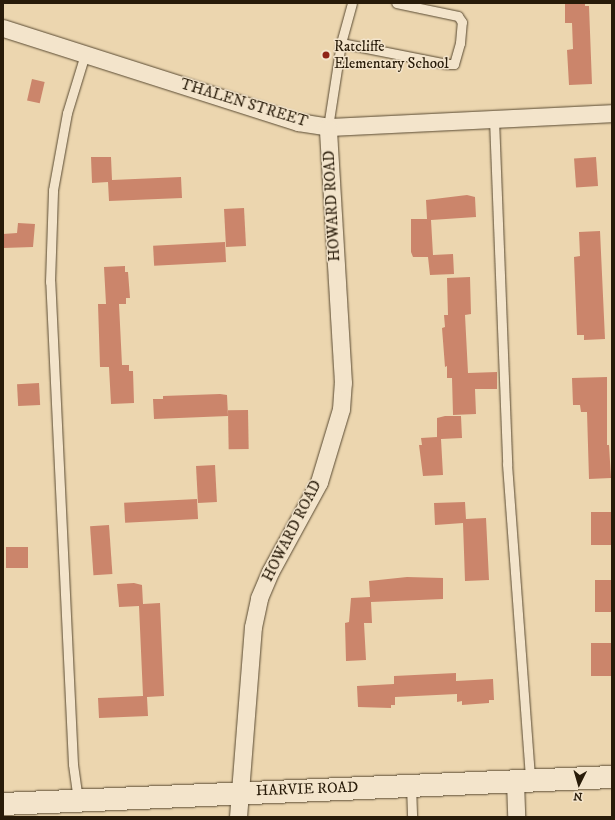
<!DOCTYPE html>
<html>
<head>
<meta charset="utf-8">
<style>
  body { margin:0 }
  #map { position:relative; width:615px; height:820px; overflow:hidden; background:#ecd6af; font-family:"IM FELL DW Pica",serif }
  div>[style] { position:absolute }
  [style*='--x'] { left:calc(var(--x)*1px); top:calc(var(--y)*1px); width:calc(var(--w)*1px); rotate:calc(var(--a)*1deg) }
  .building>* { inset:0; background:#cb856b; transform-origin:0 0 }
  .roads { filter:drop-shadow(0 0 1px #594a32) drop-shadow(0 0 1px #594a32) }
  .lane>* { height:9px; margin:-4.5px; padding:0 4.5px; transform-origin:4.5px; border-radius:4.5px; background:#f3e4cb }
  .street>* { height:17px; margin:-8.5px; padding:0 8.5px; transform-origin:8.5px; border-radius:8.5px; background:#f3e4cb }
  .secondary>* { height:22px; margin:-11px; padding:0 11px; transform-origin:11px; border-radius:11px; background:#f3e4cb }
  .dots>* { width:11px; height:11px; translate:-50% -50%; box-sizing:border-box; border:2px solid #f3e4cb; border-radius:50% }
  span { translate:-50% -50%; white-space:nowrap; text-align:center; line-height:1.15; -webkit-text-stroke:3px #f3e4cb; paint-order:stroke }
  .poi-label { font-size:15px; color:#281b09 }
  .left { translate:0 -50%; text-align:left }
  .street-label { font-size:15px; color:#281b09 }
  .frame { position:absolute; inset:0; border:4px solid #281b09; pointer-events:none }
  .north { position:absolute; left:559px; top:764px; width:40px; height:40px; -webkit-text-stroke:3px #f3e4cb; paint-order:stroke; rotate:185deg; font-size:11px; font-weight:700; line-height:16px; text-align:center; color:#281b09 }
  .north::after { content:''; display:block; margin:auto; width:14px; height:18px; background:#281b09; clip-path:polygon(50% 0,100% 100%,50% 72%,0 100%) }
</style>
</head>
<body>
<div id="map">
  <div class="building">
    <i style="clip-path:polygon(565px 3px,585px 3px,585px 6px,589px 6px,592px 84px,569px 85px,567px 50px,573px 49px,572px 23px,565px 23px)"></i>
    <i style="left:32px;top:79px;width:13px;height:22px;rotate:13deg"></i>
    <i style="clip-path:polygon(91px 157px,111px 157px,112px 180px,181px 177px,182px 198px,109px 201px,108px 182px,92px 183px)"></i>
    <i style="left:596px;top:157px;width:29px;height:22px;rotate:86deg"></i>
    <i style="clip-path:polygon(467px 195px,475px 197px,476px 217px,431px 220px,433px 255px,453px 254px,454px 274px,430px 275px,428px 257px,413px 257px,411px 252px,411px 219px,427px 219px,426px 200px)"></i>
    <i style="left:244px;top:208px;width:38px;height:20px;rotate:87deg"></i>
    <i style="clip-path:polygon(18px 223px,35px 224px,33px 247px,3px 248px,3px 234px,17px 233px)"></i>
    <i style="clip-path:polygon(600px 231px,605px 339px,584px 340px,584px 335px,577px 335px,574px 257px,580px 256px,579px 232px)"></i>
    <i style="left:225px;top:242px;width:20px;height:72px;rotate:87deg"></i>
    <i style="clip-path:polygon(125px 266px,125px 272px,128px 272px,130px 298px,126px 298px,126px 304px,119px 304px,122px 365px,129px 365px,129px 371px,133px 371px,134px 403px,111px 404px,109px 367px,100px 367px,98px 304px,106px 304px,104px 267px)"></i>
    <i style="clip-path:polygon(470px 277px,471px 314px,465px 315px,468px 373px,497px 372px,497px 389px,475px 389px,476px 414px,453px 415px,452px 378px,447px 378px,447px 366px,445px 367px,442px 328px,445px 327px,444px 315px,448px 315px,447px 278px)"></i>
    <i style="clip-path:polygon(607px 377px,607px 445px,609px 445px,611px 478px,589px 479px,587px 412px,581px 412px,580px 405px,573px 405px,572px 378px)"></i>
    <i style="left:39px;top:383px;width:22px;height:22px;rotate:87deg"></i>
    <i style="clip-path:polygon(220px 394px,227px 395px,228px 416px,154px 419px,153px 399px,163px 399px,163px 396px)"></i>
    <i style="left:248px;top:410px;width:39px;height:20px;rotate:89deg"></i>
    <i style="clip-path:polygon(445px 416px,461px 416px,462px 438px,441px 439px,443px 475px,423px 476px,419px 445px,422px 445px,421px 438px,437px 437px,437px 418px)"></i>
    <i style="left:215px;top:465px;width:37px;height:19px;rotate:87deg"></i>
    <i style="left:197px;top:499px;width:20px;height:73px;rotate:87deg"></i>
    <i style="clip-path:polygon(465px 502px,466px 519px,486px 518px,489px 580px,465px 581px,463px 523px,435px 525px,434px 503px)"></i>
    <i style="left:612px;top:512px;width:33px;height:21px;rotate:90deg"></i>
    <i style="left:109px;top:525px;width:49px;height:19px;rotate:86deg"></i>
    <i style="left:6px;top:547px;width:22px;height:21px"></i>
    <i style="clip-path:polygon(407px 577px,443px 578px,443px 599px,371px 602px,372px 623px,364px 623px,366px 660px,346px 661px,345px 623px,349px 622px,351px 598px,370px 597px,369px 581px)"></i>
    <i style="left:612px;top:580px;width:32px;height:17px;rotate:90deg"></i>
    <i style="clip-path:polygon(134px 583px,142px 585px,143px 604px,160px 603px,164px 696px,147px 697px,148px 716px,99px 718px,98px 698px,143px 696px,139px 606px,119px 607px,117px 584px)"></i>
    <i style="left:612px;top:643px;width:33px;height:21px;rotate:90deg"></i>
    <i style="clip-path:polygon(456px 673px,456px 681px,493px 679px,494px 700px,489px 700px,489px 703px,462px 705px,462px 701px,457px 702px,457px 694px,395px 697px,395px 705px,391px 705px,391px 708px,358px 707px,357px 686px,394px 684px,394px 676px)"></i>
  </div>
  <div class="roads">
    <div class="lane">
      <i style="--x:341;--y:43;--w:108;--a:11.2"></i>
      <i style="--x:447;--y:64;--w:7;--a:0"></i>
      <i style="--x:454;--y:64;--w:22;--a:-74"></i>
      <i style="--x:460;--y:43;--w:21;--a:-85"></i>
      <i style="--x:462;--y:22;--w:7;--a:-124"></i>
      <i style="--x:458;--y:16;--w:63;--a:-168.2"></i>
      <i style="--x:494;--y:119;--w:345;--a:87.8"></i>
      <i style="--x:507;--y:464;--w:317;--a:85.8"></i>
      <i style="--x:328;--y:127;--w:85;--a:-81.2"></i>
      <i style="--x:341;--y:43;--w:41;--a:-74.6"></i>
      <i style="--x:411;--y:785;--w:32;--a:88"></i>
      <i style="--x:78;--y:800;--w:36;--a:-98"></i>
      <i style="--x:73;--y:764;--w:483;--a:-92.7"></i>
      <i style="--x:50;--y:282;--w:92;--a:-88.1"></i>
      <i style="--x:53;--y:190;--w:78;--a:-79.7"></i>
      <i style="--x:67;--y:113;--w:62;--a:-73"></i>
    </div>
    <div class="street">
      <i style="--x:3;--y:28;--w:310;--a:17.7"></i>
      <i style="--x:298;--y:122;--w:30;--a:9"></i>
      <i style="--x:328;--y:127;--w:284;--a:-2.8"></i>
      <i style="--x:515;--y:781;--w:36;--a:88"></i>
      <i style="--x:238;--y:817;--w:191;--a:-85.5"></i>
      <i style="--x:253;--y:627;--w:30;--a:-78"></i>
      <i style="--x:259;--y:598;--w:28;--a:-67"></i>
      <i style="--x:270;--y:572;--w:102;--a:-61.4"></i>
      <i style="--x:319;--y:482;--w:76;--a:-73.2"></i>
      <i style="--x:341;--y:409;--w:26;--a:-86"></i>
      <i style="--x:343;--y:383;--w:256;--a:-93.4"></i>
    </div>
    <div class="secondary">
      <i style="--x:3;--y:804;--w:610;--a:-2.54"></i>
    </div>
  </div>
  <div class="dots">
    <i style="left:326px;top:55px;background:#8f2418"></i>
  </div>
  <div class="poi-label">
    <span class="left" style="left:334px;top:55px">Ratcliffe<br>Elementary School</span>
  </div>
  <div class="street-label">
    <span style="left:244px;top:103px;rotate:17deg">THALEN STREET</span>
    <span style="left:332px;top:206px;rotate:-93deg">HOWARD ROAD</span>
    <span style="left:292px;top:531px;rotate:-63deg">HOWARD ROAD</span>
    <span style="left:307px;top:789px;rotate:-2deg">HARVIE ROAD</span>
  </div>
  <div class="frame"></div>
  <div class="north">N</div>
</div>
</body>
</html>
